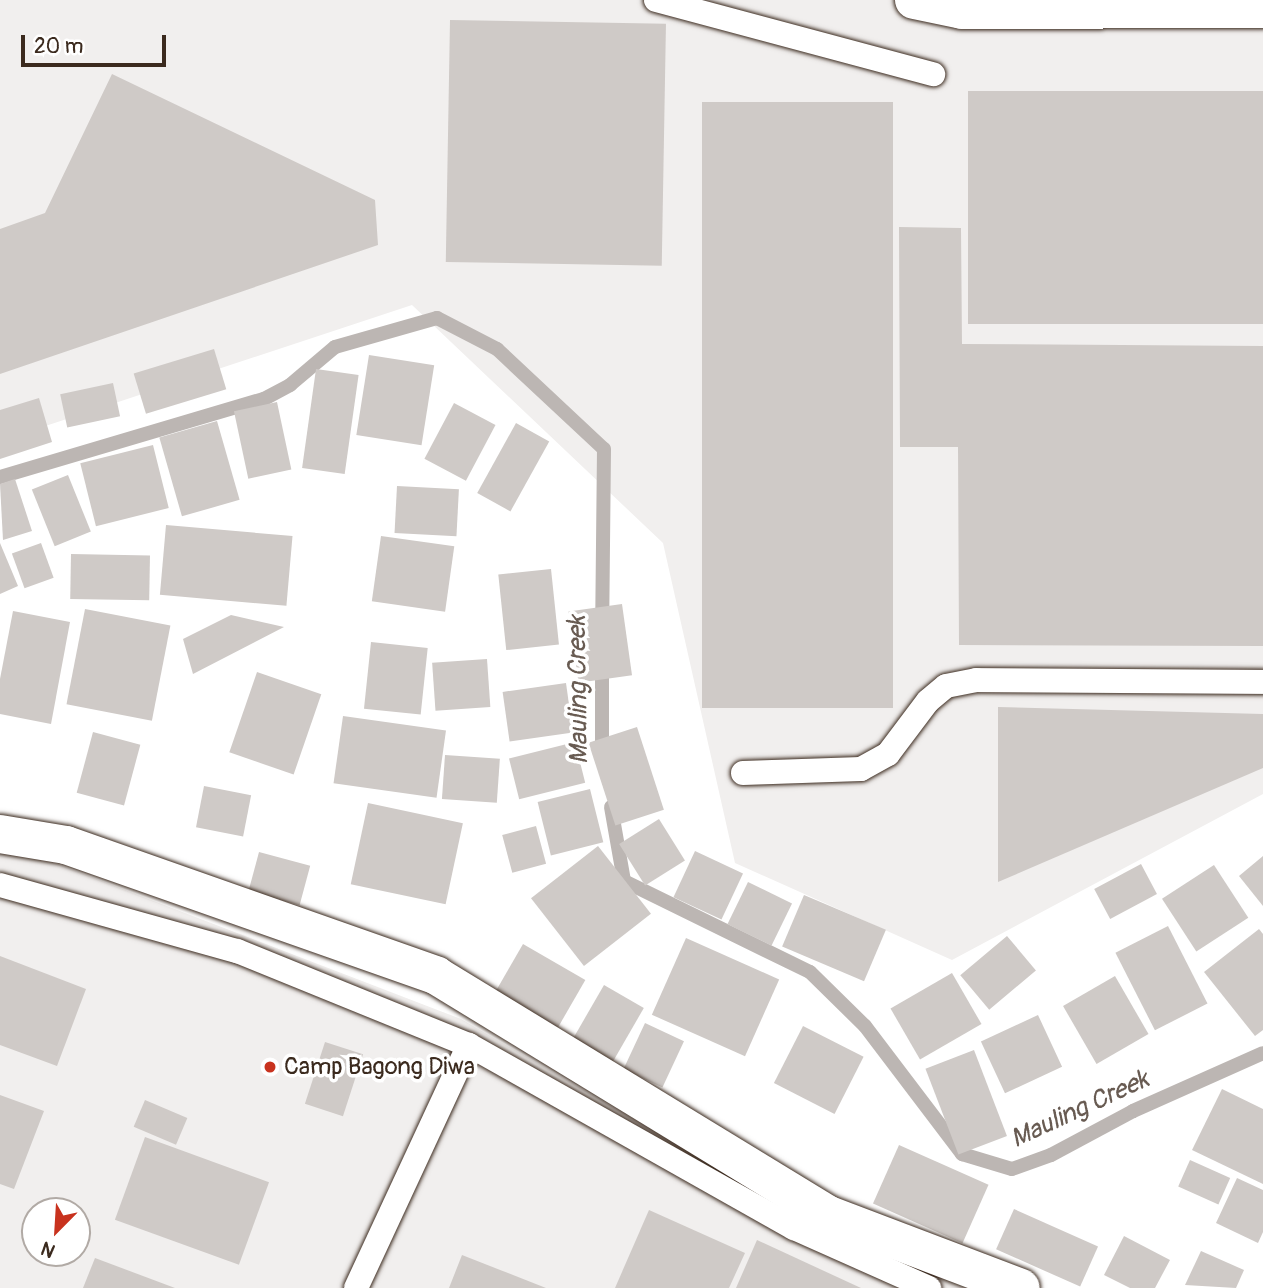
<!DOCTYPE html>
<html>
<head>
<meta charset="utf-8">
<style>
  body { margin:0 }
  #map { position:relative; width:1263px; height:1288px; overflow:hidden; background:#fff; font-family:Pangolin,sans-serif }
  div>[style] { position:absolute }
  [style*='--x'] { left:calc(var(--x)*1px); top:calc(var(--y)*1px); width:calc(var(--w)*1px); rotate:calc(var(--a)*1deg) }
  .built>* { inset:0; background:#f1efee }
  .stream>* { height:14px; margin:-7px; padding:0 7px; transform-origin:7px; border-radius:7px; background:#bcb6b3 }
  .building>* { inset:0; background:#cfcac7; transform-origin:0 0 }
  .roads { filter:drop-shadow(0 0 2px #3b2a1e) drop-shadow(0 0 2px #3b2a1e) }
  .service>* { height:24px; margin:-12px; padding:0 12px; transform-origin:12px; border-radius:12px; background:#fff }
  .minor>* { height:38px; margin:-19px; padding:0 19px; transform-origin:19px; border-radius:19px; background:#fff }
  .dots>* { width:19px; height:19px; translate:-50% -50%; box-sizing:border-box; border:4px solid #fff; border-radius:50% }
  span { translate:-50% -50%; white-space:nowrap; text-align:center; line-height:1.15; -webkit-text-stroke:7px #fff; paint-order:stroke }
  .poi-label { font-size:24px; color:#3b2a1e }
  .left { translate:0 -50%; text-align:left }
  .water-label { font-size:26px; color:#685b52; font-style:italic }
  .north { position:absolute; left:21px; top:1197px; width:70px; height:70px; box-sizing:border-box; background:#fff; border:2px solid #b1aaa5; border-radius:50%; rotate:204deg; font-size:19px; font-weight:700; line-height:28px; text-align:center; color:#3b2a1e }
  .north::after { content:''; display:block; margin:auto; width:24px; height:32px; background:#c8321e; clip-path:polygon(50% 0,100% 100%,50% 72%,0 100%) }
  .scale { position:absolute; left:21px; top:35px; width:145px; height:32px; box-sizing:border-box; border:4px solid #3b2a1e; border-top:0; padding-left:9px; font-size:21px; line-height:24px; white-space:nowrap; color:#3b2a1e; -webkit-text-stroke:5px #fff; paint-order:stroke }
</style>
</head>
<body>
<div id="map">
  <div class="built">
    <i style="clip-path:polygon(0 0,1263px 0,1263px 794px,952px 960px,735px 863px,663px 543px,412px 305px,0 441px)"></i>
    <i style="clip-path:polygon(evenodd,0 850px,39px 857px,461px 1019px,818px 1226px,968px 1288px,0 1288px,0 850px,35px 1211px,77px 1211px,77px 1253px,35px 1253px,35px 1211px)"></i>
  </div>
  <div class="stream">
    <i style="--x:0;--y:477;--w:275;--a:-16.5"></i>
    <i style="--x:264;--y:399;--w:30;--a:-28"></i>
    <i style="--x:290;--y:385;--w:59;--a:-40.2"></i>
    <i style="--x:335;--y:347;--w:106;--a:-15.9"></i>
    <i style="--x:437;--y:318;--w:68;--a:27.3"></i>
    <i style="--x:497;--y:349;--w:146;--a:43.1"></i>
    <i style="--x:604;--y:449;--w:177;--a:90.6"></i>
    <i style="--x:602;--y:661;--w:95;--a:90"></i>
    <i style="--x:611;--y:807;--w:75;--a:80"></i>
    <i style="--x:624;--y:881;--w:207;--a:26.1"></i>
    <i style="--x:810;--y:972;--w:77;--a:44.5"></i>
    <i style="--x:865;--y:1026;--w:161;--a:52.8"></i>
    <i style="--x:962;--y:1154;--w:52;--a:16.7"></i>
    <i style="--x:1012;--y:1169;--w:41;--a:-19.7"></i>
    <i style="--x:1051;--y:1155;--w:93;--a:-28.2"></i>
    <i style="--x:1133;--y:1111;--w:142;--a:-24"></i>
  </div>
  <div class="building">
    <i style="left:450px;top:20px;width:216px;height:242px;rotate:1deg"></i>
    <i style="clip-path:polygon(112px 74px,375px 200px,378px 245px,0 374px,0 229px,45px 213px)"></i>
    <i style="left:968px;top:91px;width:295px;height:233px"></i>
    <i style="left:893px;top:102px;width:606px;height:191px;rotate:90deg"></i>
    <i style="clip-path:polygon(899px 227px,961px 228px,962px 344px,1263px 346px,1263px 646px,959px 645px,958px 447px,900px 447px)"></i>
    <i style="left:214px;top:349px;width:42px;height:84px;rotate:73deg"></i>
    <i style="left:369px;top:355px;width:66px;height:81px;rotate:9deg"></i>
    <i style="left:316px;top:369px;width:43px;height:100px;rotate:8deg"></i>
    <i style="left:113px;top:383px;width:34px;height:54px;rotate:78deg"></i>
    <i style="clip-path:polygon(39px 398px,52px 442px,0 459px,0 410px)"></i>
    <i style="left:277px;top:402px;width:69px;height:44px;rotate:78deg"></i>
    <i style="left:454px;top:403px;width:47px;height:63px;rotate:28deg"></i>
    <i style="left:217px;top:421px;width:82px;height:60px;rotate:74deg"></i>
    <i style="left:516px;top:423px;width:38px;height:80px;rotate:29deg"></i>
    <i style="left:153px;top:445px;width:65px;height:75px;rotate:76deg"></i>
    <i style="left:68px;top:475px;width:61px;height:39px;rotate:68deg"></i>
    <i style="clip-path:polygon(15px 479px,32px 531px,3px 540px,0 484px)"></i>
    <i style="left:397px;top:486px;width:62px;height:47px;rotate:3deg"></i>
    <i style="left:166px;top:525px;width:127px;height:70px;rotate:5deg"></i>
    <i style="left:381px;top:536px;width:74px;height:66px;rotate:8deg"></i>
    <i style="clip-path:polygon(0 543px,18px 586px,0 594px)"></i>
    <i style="left:41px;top:543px;width:37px;height:31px;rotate:70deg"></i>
    <i style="left:71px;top:554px;width:79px;height:45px;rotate:1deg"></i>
    <i style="left:551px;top:569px;width:76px;height:53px;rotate:84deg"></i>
    <i style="left:622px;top:604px;width:72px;height:54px;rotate:82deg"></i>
    <i style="left:85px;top:609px;width:87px;height:97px;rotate:11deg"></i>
    <i style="clip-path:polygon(13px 611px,70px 622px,51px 724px,0 714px,0 679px)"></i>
    <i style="clip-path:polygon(231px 615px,284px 627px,193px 674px,183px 639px)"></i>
    <i style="left:371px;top:642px;width:57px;height:67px;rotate:6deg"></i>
    <i style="left:487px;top:659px;width:48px;height:55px;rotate:86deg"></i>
    <i style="left:257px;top:672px;width:68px;height:85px;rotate:19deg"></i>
    <i style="left:566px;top:683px;width:50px;height:64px;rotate:82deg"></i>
    <i style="clip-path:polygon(998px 707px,1263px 714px,1263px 768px,998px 882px)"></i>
    <i style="left:343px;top:716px;width:104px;height:68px;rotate:8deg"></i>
    <i style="left:637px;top:727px;width:87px;height:51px;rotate:72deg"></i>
    <i style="left:93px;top:732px;width:49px;height:63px;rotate:15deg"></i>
    <i style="left:575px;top:742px;width:42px;height:68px;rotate:76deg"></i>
    <i style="left:445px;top:755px;width:55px;height:44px;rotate:4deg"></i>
    <i style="left:204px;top:786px;width:48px;height:42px;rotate:11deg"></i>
    <i style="left:590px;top:789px;width:55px;height:54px;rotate:76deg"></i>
    <i style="left:368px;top:803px;width:97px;height:83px;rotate:12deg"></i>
    <i style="left:659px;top:819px;width:49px;height:47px;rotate:58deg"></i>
    <i style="left:536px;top:826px;width:39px;height:35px;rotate:75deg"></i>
    <i style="left:598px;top:846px;width:86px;height:85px;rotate:52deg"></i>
    <i style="left:695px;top:851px;width:53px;height:51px;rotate:25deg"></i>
    <i style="left:259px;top:852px;width:53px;height:41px;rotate:15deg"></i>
    <i style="clip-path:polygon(1263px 856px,1263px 906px,1239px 876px)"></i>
    <i style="left:1141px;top:864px;width:34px;height:53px;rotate:62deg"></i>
    <i style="left:1214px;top:865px;width:63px;height:62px;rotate:57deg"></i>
    <i style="left:748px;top:882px;width:49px;height:47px;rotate:26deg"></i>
    <i style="left:804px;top:895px;width:89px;height:56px;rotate:23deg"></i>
    <i style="left:1168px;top:926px;width:87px;height:59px;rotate:63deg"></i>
    <i style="clip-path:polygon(1259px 929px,1263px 934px,1263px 1030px,1255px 1036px,1204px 972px)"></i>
    <i style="left:1007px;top:936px;width:45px;height:61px;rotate:50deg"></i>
    <i style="left:686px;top:938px;width:102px;height:84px;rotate:24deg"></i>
    <i style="left:523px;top:944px;width:72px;height:60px;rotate:30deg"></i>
    <i style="clip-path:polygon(0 956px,86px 989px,57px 1066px,0 1045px)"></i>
    <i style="left:952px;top:973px;width:59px;height:71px;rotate:60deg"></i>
    <i style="left:1115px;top:976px;width:67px;height:60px;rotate:60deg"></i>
    <i style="left:604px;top:985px;width:46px;height:62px;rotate:30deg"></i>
    <i style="left:1038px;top:1015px;width:57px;height:63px;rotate:65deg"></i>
    <i style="left:645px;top:1023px;width:43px;height:51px;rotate:25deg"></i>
    <i style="left:803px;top:1026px;width:68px;height:64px;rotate:27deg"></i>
    <i style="left:325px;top:1042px;width:40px;height:65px;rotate:18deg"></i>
    <i style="left:974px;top:1050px;width:92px;height:52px;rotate:69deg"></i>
    <i style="clip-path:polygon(1222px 1089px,1263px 1109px,1263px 1184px,1192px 1150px)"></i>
    <i style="clip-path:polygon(0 1095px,44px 1111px,14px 1189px,0 1184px)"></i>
    <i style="left:145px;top:1100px;width:46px;height:29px;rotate:23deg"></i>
    <i style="left:145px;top:1137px;width:132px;height:88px;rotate:20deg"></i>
    <i style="left:899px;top:1145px;width:98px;height:64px;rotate:24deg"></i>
    <i style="left:1190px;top:1160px;width:44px;height:29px;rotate:24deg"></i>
    <i style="clip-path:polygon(1237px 1178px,1263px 1190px,1263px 1232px,1258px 1243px,1216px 1223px)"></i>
    <i style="left:1014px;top:1209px;width:92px;height:44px;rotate:24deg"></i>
    <i style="clip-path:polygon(649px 1210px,745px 1253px,729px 1288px,615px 1288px)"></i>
    <i style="clip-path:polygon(1124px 1236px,1170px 1260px,1155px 1288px,1130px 1288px,1104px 1275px)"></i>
    <i style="clip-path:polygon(757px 1240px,861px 1288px,736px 1288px)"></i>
    <i style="clip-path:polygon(1201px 1251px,1244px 1270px,1236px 1288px,1185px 1285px)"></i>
    <i style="clip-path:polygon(462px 1255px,546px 1288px,449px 1288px)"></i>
    <i style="clip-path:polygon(95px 1258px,175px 1288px,83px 1288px)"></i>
  </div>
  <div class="roads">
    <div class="service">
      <i style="--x:656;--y:0;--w:287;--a:15"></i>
      <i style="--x:743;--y:773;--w:118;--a:-1.9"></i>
      <i style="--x:861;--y:769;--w:31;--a:-29"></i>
      <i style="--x:888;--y:754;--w:66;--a:-53"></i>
      <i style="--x:928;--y:701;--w:23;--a:-40"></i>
      <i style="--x:946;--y:686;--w:31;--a:-11"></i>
      <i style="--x:976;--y:680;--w:287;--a:0.4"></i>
      <i style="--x:0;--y:885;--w:246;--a:15.6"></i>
      <i style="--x:237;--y:951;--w:250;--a:22.1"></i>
      <i style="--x:469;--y:1045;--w:373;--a:29.4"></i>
      <i style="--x:794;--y:1228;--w:148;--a:24"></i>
      <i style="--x:356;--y:1288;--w:268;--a:-65.1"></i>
    </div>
    <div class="minor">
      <i style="--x:914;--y:0;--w:49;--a:11.8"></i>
      <i style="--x:962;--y:10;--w:301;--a:-0.2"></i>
      <i style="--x:0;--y:834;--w:67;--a:9.5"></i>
      <i style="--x:66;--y:845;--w:393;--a:19.4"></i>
      <i style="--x:437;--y:976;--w:459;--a:31.4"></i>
      <i style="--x:829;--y:1215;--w:205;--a:20.8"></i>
    </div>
  </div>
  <div class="dots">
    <i style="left:270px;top:1067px;background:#c8321e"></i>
  </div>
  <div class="poi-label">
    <span class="left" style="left:284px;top:1067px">Camp Bagong Diwa</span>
  </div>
  <div class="water-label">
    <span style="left:579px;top:690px;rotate:-91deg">Mauling Creek</span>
    <span style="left:1080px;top:1110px;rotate:-25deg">Mauling Creek</span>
  </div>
  <div class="north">N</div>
  <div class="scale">20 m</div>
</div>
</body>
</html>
